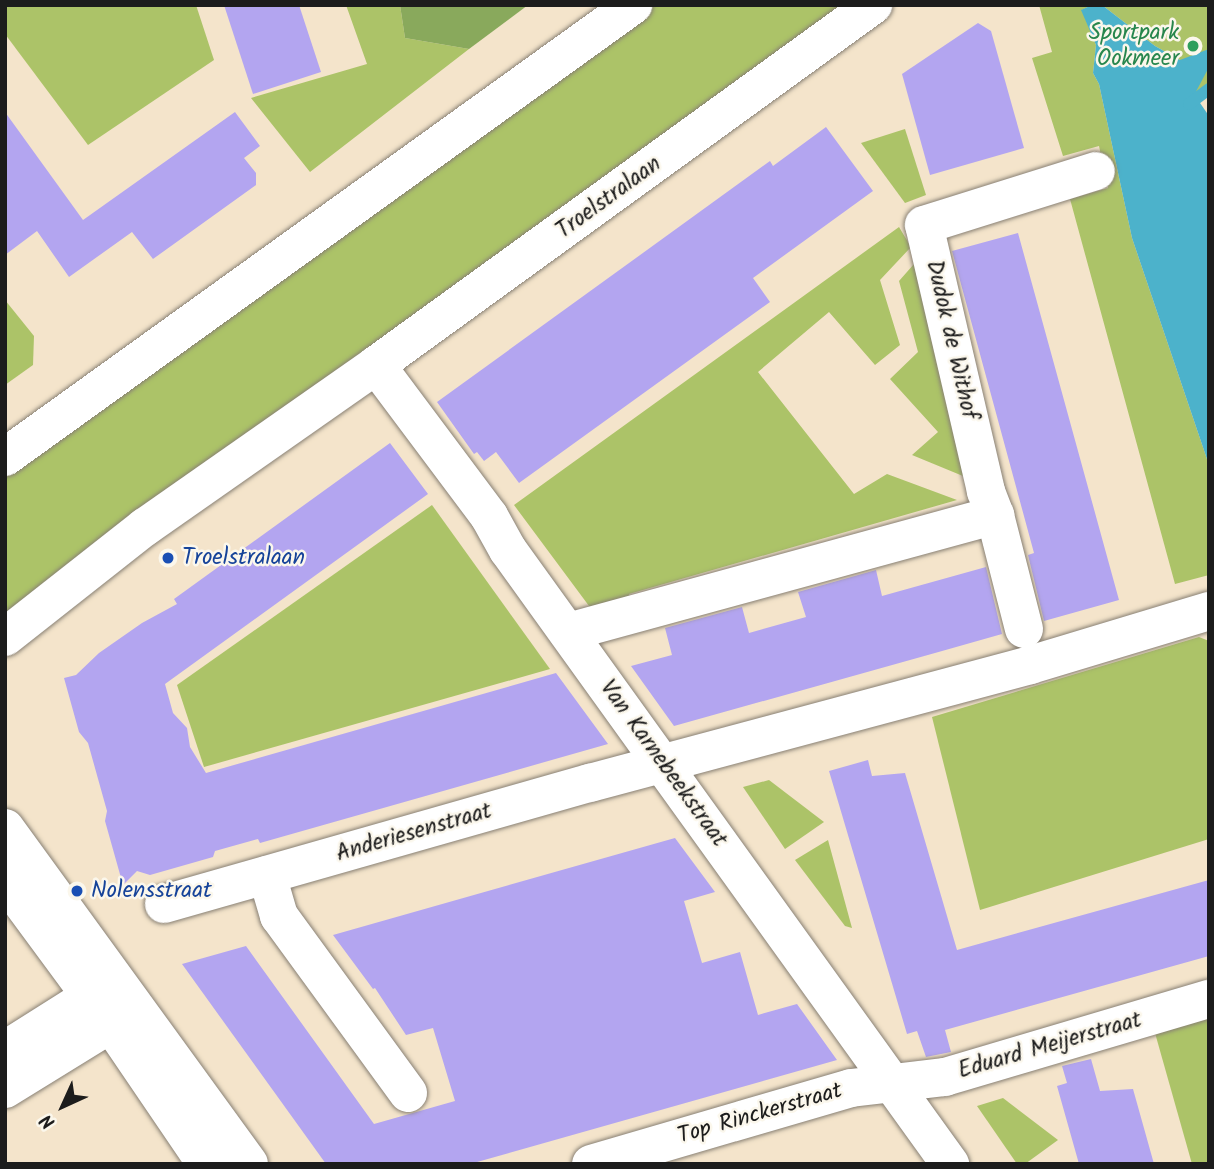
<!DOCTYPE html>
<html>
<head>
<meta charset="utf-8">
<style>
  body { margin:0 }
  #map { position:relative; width:1214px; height:1169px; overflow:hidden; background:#f4e4cb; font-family:Kalam,sans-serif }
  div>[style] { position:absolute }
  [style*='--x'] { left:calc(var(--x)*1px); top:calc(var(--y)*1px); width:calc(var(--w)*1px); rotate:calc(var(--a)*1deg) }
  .green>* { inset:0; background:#acc368 }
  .forest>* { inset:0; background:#89a95c }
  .water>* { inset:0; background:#4cb2cb }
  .stream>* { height:12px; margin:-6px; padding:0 6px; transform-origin:6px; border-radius:6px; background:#4cb2cb }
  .building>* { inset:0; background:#b3a5f0 }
  .roads { filter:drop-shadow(0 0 2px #888074) drop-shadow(0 0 2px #888074) }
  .minor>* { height:38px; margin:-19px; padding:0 19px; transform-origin:19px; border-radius:19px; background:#fff }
  .dots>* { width:19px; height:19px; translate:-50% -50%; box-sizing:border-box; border:4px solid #fbf7ec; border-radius:50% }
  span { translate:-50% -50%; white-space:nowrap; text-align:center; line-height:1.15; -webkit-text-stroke:5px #fbf7ec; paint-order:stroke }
  .leisure-label { font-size:23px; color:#27864d }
  .right { translate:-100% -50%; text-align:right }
  .street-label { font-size:23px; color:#1c1c1c }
  .transit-label { font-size:23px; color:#164399 }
  .left { translate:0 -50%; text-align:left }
  .frame { position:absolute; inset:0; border:7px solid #1c1c1c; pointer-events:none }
  .north { position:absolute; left:28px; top:1071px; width:70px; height:70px; -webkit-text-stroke:5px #fbf7ec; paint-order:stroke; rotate:225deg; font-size:19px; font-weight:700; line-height:28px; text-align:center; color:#1c1c1c }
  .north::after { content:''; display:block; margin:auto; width:24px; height:32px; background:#1c1c1c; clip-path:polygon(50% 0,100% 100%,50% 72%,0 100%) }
</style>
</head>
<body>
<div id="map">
  <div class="green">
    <i style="clip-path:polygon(5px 5px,196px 5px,214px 60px,88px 145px,5px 34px)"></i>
    <i style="clip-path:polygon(346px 5px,400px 5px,405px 38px,469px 49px,310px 172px,251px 98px,367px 64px)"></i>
    <i style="clip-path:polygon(650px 5px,850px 5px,5px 615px,5px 470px)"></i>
    <i style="clip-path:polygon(1039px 5px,1092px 5px,1082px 10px,1096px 45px,1093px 73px,1099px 84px,1132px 238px,1209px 465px,1209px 575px,1175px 584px,1070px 199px,1108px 188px,1099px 146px,1063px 156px,1032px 58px,1052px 52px)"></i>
    <i style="clip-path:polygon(1102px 5px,1209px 5px,1209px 89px,1189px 104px,1180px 60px,1155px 46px)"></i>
    <i style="clip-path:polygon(905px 129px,926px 195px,905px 203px,861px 143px)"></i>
    <i style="clip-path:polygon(899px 227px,911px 247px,880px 280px,900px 345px,875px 365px,829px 312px,758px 372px,854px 494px,887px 474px,957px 500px,629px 594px,632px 602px,592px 610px,514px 505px)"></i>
    <i style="clip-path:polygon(914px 264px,975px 481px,912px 455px,938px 432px,890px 379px,918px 352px,899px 281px)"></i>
    <i style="clip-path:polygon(5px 300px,34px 336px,33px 365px,5px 385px)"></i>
    <i style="clip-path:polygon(432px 505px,550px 669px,204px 767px,177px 685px)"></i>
    <i style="clip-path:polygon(1199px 637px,1209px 641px,1209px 839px,980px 910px,932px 717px)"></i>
    <i style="clip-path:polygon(769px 780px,824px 822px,785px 849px,743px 787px)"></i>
    <i style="clip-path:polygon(828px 840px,852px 928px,845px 926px,795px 860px)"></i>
    <i style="clip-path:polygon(1209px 1016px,1209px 1164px,1192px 1164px,1155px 1033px)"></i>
    <i style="clip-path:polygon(1003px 1098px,1058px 1140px,1025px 1164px,1017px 1164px,977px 1106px)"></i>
  </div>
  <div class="forest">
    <i style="clip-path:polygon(400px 5px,528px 5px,469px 49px,405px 38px)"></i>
  </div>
  <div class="water">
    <i style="clip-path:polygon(1092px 5px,1102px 5px,1155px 46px,1180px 60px,1209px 49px,1209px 67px,1190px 103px,1198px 100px,1209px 116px,1209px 465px,1132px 238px,1099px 84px,1093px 73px,1096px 45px,1081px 10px)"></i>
  </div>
  <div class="stream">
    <i style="--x:1189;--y:104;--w:25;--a:-37"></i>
  </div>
  <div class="building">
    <i style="clip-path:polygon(224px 5px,299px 5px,321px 72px,253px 94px)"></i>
    <i style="clip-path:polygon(978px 23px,991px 31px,1024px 148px,930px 175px,902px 74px)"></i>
    <i style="clip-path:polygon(5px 112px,83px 220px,235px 112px,260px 146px,244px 158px,256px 173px,256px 185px,153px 259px,132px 232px,69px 277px,37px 231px,5px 255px)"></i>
    <i style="clip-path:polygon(826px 127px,873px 191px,753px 278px,770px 302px,519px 483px,496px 452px,484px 461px,477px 452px,474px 454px,437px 402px,770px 161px,773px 166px)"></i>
    <i style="clip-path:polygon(1018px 233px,1119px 600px,1044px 621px,1028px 555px,1034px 553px,952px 251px)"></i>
    <i style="clip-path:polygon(390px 443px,428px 494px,165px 684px,173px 713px,187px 728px,190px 747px,206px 773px,556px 673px,608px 744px,260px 843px,258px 839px,215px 851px,213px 857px,150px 875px,137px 871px,123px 885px,105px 821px,107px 811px,88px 743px,79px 732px,64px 678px,76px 675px,99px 653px,142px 623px,177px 604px,174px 599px)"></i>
    <i style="clip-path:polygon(986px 567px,1002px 634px,935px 653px,674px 726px,631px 666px,672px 655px,665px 628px,742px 607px,749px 633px,806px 617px,798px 592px,876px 570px,882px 596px)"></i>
    <i style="clip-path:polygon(868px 760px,872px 776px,905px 773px,957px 950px,1209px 880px,1209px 956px,945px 1030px,951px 1052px,926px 1057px,917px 1031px,907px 1034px,829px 771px)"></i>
    <i style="clip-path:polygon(675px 838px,715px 892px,684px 901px,702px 963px,740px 952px,758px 1015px,797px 1004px,837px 1060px,470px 1164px,326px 1164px,182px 964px,246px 946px,374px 1124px,455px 1101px,433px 1028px,406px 1035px,375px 988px,373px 989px,333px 935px)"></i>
    <i style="clip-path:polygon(1091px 1059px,1100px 1091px,1133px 1089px,1154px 1164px,1079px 1164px,1057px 1086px,1067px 1083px,1062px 1066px)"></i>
  </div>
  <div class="roads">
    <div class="minor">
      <i style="--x:376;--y:365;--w:189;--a:53.2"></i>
      <i style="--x:489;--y:516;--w:39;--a:61"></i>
      <i style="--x:508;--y:550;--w:757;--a:54.25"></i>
      <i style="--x:5;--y:457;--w:774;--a:-35.74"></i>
      <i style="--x:1024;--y:629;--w:118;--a:-104.3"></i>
      <i style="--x:995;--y:515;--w:26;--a:-111"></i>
      <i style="--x:986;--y:491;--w:273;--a:-103.1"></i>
      <i style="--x:924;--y:225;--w:180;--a:-17.4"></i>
      <i style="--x:568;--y:632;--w:443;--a:-15.3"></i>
      <i style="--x:5;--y:637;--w:178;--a:-38.2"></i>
      <i style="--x:145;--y:527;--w:282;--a:-35"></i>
      <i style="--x:376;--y:365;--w:614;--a:-35.92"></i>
      <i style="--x:5;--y:828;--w:415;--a:54"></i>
      <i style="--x:267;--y:875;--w:43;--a:73.7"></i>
      <i style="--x:279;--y:916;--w:219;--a:53.9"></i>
      <i style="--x:5;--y:880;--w:179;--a:53.6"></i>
      <i style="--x:111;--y:1024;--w:169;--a:55.8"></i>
      <i style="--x:164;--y:904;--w:443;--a:-15.9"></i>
      <i style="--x:590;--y:783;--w:456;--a:-15"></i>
      <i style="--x:1030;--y:665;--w:187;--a:-16.8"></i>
      <i style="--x:5;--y:1050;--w:124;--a:-32.2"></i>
      <i style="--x:5;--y:1089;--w:149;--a:-31.6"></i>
      <i style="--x:591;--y:1164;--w:271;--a:-16.3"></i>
      <i style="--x:851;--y:1088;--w:95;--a:-6.7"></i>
      <i style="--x:945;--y:1077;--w:275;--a:-16.5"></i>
    </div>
  </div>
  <div class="dots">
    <i style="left:1193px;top:46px;background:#2e9e5b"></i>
    <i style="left:168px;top:558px;background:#1a4fb4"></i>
    <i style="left:77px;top:891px;background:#1a4fb4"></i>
  </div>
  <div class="leisure-label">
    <span class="right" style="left:1179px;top:46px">Sportpark<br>Ookmeer</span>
  </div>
  <div class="street-label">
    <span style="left:609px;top:198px;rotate:-36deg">Troelstralaan</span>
    <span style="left:951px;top:340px;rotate:77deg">Dudok de Withof</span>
    <span style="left:663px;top:764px;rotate:54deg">Van Karnebeekstraat</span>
    <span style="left:414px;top:833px;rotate:-16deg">Anderiesenstraat</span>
    <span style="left:1050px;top:1046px;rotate:-16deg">Eduard Meijerstraat</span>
    <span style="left:760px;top:1114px;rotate:-16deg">Top Rinckerstraat</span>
  </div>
  <div class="transit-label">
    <span class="left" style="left:182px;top:558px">Troelstralaan</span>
    <span class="left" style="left:91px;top:891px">Nolensstraat</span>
  </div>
  <div class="frame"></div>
  <div class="north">N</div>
</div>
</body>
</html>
